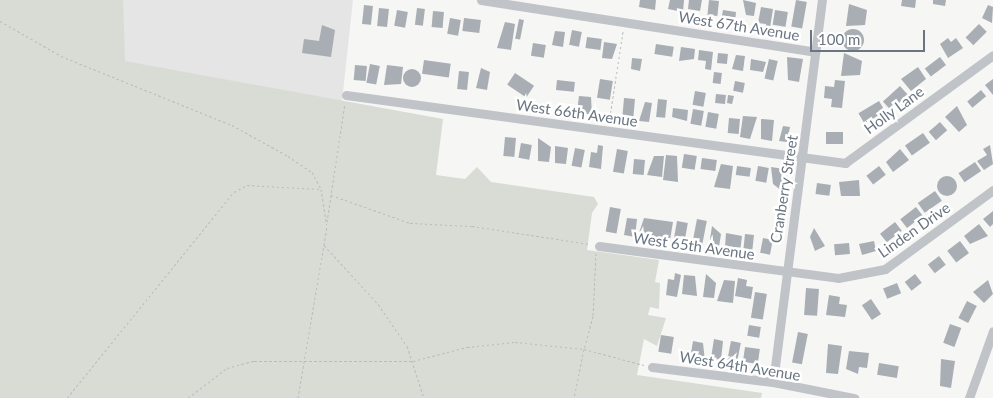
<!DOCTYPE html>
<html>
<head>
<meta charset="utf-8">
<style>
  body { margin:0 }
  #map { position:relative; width:993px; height:398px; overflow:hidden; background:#f6f6f4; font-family:Lato,sans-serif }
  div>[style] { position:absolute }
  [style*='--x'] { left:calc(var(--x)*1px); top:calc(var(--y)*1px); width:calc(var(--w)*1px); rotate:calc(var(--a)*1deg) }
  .built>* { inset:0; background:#e4e5e4 }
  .green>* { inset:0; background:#d8dcd5 }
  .building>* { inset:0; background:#a8aeb3; transform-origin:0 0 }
  .round { border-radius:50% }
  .path>* { height:1px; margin-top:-0.5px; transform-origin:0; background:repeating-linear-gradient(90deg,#babcbe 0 2.5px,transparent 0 5px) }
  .minor>* { height:9px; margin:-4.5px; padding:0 4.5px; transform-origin:4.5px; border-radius:4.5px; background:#c0c3c7 }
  span { translate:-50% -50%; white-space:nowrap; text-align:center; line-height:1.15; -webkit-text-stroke:5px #fff; paint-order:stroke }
  .street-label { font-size:15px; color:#697581 }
  .scale { position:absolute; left:810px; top:30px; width:115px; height:22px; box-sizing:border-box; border:2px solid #697581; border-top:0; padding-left:6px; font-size:15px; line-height:18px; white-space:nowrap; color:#697581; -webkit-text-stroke:4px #fff; paint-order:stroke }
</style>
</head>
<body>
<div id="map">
  <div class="built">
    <i style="clip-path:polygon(123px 0,353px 0,342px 101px,117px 60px)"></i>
  </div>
  <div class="green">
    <i style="clip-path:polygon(0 0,123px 0,125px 61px,443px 119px,436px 175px,465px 179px,477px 167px,491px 182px,594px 197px,598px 204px,592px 213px,587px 250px,659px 260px,655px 282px,660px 283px,659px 309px,650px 307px,648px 315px,666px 318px,657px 346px,644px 339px,637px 375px,762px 393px,761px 398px,0 398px)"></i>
  </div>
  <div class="building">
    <i style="clip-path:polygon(640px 0,656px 0,655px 10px,639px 7px)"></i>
    <i style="clip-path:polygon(670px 0,684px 0,683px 12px,668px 9px)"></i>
    <i style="clip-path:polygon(689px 0,702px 0,700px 11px,688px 9px)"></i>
    <i style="left:709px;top:0;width:10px;height:15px;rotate:6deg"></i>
    <i style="clip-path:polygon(743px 0,756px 3px,754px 16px,746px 15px)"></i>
    <i style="left:796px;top:0;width:11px;height:27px;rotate:10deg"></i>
    <i style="clip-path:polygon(902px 0,916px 0,915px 8px,901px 6px)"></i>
    <i style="clip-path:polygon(933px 0,946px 0,945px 6px,933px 4px)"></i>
    <i style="clip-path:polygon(849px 4px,867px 10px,865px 25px,846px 26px)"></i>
    <i style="left:364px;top:5px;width:9px;height:19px;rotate:6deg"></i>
    <i style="clip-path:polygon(988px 5px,993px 7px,992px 23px,982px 18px)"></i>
    <i style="clip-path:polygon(761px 7px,773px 9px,769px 34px,765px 33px,766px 24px,758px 23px)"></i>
    <i style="left:379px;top:8px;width:10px;height:18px;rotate:6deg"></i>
    <i style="left:417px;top:8px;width:8px;height:17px;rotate:7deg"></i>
    <i style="left:397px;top:10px;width:11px;height:16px;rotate:10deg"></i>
    <i style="clip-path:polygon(723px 10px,736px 12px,735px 22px,721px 21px)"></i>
    <i style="left:775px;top:10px;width:13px;height:15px;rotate:9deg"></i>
    <i style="left:433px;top:11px;width:11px;height:16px;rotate:5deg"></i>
    <i style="left:450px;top:18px;width:11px;height:16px;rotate:10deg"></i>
    <i style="left:464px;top:18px;width:17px;height:13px;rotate:7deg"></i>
    <i style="left:519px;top:19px;width:5px;height:20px;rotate:11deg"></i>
    <i style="clip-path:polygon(505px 22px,515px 24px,511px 50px,497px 48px)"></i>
    <i style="left:979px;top:24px;width:11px;height:19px;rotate:45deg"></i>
    <i style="clip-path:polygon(322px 25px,335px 30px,331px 57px,302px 53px,304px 39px,319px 41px)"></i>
    <i class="round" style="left:842px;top:29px;width:22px;height:22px"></i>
    <i style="left:572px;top:30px;width:10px;height:15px;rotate:11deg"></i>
    <i style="clip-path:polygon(555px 31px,565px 32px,563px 47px,552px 45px)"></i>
    <i style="left:587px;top:37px;width:15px;height:11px;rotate:8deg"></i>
    <i style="clip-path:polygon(948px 38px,951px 42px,956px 38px,963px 48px,948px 58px,940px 44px)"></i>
    <i style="clip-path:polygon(604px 42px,617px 44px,612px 59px,602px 58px)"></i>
    <i style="left:533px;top:43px;width:13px;height:13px;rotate:9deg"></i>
    <i style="left:656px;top:44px;width:18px;height:10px;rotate:9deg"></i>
    <i style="clip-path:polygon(681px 47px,695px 49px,694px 59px,679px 61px)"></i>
    <i style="clip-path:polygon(699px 50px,713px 52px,711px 70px,705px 69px,706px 61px,698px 60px)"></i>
    <i style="left:718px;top:53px;width:10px;height:10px;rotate:6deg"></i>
    <i style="clip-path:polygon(844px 53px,862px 61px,860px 75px,841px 76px)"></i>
    <i style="clip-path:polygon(736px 55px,745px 56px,743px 71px,732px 69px)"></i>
    <i style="clip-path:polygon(787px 57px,803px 59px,799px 82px,788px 80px)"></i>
    <i style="left:940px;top:57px;width:10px;height:19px;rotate:53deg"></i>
    <i style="clip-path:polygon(632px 58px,642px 59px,640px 71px,631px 69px)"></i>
    <i style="clip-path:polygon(751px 59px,766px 62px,763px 72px,750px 70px)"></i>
    <i style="left:769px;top:59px;width:9px;height:20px;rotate:13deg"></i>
    <i style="left:424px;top:60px;width:27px;height:14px;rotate:8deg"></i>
    <i style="left:370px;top:64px;width:10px;height:19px;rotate:11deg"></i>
    <i style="left:355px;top:65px;width:12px;height:15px;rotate:5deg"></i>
    <i style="clip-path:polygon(387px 65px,403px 67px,401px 84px,384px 85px)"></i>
    <i style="clip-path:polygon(918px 67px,926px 79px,911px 91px,901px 79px)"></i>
    <i style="clip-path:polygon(481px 68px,490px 72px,487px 90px,476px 88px)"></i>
    <i class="round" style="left:403px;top:69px;width:18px;height:18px"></i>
    <i style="left:459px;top:71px;width:10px;height:18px;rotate:6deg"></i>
    <i style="left:714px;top:72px;width:8px;height:11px;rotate:7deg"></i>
    <i style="left:515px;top:73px;width:23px;height:14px;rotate:34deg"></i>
    <i style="left:600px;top:79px;width:13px;height:19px;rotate:9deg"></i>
    <i style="clip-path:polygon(993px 79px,993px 95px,985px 85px)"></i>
    <i style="left:557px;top:80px;width:18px;height:10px;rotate:6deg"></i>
    <i style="clip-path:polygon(835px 80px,845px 81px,842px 108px,831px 107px,832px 99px,824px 98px,825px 86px,834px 87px)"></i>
    <i style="left:735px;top:81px;width:10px;height:10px;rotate:11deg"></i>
    <i style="left:900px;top:86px;width:12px;height:23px;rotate:48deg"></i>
    <i style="left:981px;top:90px;width:8px;height:18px;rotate:50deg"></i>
    <i style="left:695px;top:91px;width:11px;height:14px;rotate:10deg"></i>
    <i style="left:716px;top:94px;width:10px;height:9px;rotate:6deg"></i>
    <i style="clip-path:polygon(728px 95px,734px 96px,732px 104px,727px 103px)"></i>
    <i style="clip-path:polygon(579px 96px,591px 97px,592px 115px,577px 112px)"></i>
    <i style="left:624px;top:98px;width:11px;height:20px;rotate:5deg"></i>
    <i style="left:658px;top:99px;width:9px;height:18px;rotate:6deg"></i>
    <i style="left:879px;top:101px;width:12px;height:24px;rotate:59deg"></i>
    <i style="clip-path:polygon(645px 102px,652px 103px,649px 122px,639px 121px)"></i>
    <i style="clip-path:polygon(957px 106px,967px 125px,959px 132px,945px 117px)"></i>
    <i style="clip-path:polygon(673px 108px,688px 110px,687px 121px,672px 117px)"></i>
    <i style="left:693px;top:109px;width:11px;height:15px;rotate:10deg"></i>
    <i style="left:708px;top:112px;width:11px;height:15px;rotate:10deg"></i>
    <i style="clip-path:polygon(743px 116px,757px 117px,750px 139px,740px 137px)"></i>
    <i style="left:729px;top:118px;width:11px;height:15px;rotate:5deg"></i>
    <i style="clip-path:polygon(761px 119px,774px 120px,772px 141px,761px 139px)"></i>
    <i style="left:940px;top:122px;width:11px;height:15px;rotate:49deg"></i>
    <i style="clip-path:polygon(783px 126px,790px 127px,787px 142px,779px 141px)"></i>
    <i style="left:843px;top:132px;width:12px;height:17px;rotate:90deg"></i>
    <i style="left:923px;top:133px;width:12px;height:22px;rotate:55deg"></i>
    <i style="left:505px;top:137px;width:11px;height:19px;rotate:5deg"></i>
    <i style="clip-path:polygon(538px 138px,551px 147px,549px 162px,538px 161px)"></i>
    <i style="left:521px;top:143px;width:11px;height:15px;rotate:10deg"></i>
    <i style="clip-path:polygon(598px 145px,603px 146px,601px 169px,589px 167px,591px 152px,597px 153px)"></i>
    <i style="clip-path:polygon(990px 145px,993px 164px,984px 170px,977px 161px,987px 155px,983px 149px)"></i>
    <i style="clip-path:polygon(555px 146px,568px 148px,566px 164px,555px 163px)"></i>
    <i style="left:575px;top:148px;width:10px;height:18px;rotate:11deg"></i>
    <i style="left:617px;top:149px;width:11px;height:23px;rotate:10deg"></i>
    <i style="clip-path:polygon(900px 149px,909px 160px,893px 172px,886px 162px)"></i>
    <i style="left:684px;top:154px;width:13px;height:14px;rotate:9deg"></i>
    <i style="clip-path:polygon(666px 155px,677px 156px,678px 182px,663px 180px)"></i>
    <i style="clip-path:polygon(654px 156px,664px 156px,662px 177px,647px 175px)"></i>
    <i style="left:702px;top:158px;width:15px;height:11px;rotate:8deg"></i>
    <i style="left:634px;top:159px;width:11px;height:15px;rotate:5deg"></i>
    <i style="left:975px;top:162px;width:11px;height:20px;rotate:56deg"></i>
    <i style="clip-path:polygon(721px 164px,733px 166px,730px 189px,714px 187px)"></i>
    <i style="left:737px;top:166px;width:14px;height:9px;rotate:8deg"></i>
    <i style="left:758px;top:166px;width:11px;height:15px;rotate:10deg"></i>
    <i style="left:879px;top:166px;width:11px;height:16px;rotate:52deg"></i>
    <i style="clip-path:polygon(771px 167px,784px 169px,782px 191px,773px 184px)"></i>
    <i class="round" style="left:937px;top:176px;width:20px;height:20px"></i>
    <i style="clip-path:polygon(859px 180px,860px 196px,841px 196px,839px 182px)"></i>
    <i style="left:817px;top:183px;width:14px;height:11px;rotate:8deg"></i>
    <i style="left:935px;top:191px;width:12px;height:21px;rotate:55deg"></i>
    <i style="left:610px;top:207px;width:11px;height:25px;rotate:10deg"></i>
    <i style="left:916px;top:207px;width:11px;height:20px;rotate:52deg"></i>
    <i style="clip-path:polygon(993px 211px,993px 224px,990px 227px,983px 219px)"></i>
    <i style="clip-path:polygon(627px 218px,637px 219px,635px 237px,624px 235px)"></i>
    <i style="clip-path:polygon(644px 218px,673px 222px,670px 240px,639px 233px)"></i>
    <i style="left:697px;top:219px;width:10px;height:26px;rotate:11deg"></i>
    <i style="left:677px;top:221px;width:11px;height:21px;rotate:10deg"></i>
    <i style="left:895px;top:222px;width:11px;height:19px;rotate:52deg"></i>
    <i style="clip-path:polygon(979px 224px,988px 236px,970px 244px,964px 236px)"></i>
    <i style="clip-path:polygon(712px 226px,721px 234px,719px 247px,709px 246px)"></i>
    <i style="clip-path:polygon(814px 228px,825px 246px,815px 251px,810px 237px)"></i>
    <i style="clip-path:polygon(726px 233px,742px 236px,740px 252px,725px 247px)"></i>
    <i style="left:745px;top:234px;width:9px;height:16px;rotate:6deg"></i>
    <i style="left:763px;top:238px;width:10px;height:15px;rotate:11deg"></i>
    <i style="clip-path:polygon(874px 241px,876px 251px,862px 255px,859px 244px)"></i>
    <i style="left:960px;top:241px;width:15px;height:16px;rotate:53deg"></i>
    <i style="left:849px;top:243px;width:11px;height:15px;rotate:85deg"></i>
    <i style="left:939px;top:256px;width:11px;height:14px;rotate:52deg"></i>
    <i style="clip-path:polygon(675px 273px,681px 275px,677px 297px,666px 295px,668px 279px,674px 280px)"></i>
    <i style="clip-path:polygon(706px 274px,716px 283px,714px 298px,703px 297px)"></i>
    <i style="left:915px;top:274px;width:11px;height:13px;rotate:52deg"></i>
    <i style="clip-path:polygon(684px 275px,695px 276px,697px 296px,682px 294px)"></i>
    <i style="clip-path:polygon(738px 278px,747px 280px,746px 286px,753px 287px,751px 299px,735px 296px)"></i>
    <i style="clip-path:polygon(724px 280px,735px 281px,733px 303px,717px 301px)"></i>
    <i style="clip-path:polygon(988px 280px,993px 294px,984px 303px,973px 292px)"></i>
    <i style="left:897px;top:283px;width:11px;height:15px;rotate:68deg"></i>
    <i style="left:806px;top:288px;width:13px;height:27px;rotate:4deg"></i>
    <i style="left:755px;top:292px;width:12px;height:26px;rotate:9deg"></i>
    <i style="clip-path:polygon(829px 295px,840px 297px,839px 304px,847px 305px,845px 317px,826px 315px)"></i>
    <i style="left:871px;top:299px;width:18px;height:11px;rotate:56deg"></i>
    <i style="left:967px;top:301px;width:11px;height:19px;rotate:27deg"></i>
    <i style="left:950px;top:324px;width:12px;height:20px;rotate:20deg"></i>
    <i style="left:749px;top:325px;width:12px;height:11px;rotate:9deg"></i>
    <i style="left:798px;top:332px;width:10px;height:31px;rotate:11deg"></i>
    <i style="left:661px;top:335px;width:13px;height:17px;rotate:9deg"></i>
    <i style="clip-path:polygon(714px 339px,723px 341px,721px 360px,711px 358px)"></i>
    <i style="clip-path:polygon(693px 341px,703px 343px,705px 361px,696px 360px,697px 354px,691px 353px)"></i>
    <i style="left:731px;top:341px;width:10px;height:19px;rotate:11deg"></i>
    <i style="clip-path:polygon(828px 344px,842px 346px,838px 374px,826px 373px)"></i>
    <i style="left:745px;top:347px;width:15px;height:15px;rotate:8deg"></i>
    <i style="clip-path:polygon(849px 351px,869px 353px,867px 368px,859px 367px,858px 374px,846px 369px)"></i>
    <i style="clip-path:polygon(941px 359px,955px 361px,951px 388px,940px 386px)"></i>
    <i style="left:879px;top:363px;width:20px;height:12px;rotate:9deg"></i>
  </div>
  <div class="path">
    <i style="--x:0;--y:21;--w:70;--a:29.8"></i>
    <i style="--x:61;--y:56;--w:184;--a:22"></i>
    <i style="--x:232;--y:125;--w:64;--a:29"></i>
    <i style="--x:288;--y:156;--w:29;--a:34"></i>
    <i style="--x:312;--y:172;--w:19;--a:62"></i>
    <i style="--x:321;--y:189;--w:36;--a:81"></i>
    <i style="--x:609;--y:123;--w:93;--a:-81.3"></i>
    <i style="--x:331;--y:195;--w:84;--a:19.5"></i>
    <i style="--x:410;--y:223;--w:62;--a:2.8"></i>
    <i style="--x:472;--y:226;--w:119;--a:8.7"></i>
    <i style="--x:327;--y:222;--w:120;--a:-81.4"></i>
    <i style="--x:324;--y:245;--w:80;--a:47.5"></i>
    <i style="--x:378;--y:304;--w:51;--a:55.4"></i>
    <i style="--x:407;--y:346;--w:55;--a:71.9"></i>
    <i style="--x:596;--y:253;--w:63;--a:92.7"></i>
    <i style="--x:593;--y:316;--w:34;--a:105"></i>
    <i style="--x:584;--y:349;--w:62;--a:14.9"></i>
    <i style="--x:67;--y:398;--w:265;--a:-51"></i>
    <i style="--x:234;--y:192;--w:15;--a:-28"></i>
    <i style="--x:247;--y:185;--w:74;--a:3.1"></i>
    <i style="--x:188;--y:398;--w:49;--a:-37.6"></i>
    <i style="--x:227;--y:368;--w:28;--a:-15"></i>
    <i style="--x:254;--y:361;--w:159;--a:0"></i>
    <i style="--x:413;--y:361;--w:56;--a:-14.5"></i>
    <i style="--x:467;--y:347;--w:48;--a:-5.9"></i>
    <i style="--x:515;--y:342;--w:69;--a:5.8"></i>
    <i style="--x:584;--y:349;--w:50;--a:101.5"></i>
    <i style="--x:298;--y:398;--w:174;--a:-80.4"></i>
  </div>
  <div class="minor">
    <i style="--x:481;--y:0;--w:338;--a:8.8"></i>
    <i style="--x:346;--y:95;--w:504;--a:7.76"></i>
    <i style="--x:845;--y:163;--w:183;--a:-36.1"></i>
    <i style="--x:599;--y:246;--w:241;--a:7.6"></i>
    <i style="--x:838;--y:278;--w:48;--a:-10.8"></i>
    <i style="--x:885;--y:269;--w:134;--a:-36.2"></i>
    <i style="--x:652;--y:367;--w:122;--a:7.1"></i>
    <i style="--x:773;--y:382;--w:83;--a:11.2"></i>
    <i style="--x:773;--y:382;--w:385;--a:-82.7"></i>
    <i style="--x:969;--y:398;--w:71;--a:-70.3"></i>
  </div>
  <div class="street-label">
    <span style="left:739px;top:26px;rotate:9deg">West 67th Avenue</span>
    <span style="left:894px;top:110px;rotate:-36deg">Holly Lane</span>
    <span style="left:577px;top:113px;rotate:8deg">West 66th Avenue</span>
    <span style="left:784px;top:189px;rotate:-81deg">Cranberry Street</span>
    <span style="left:914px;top:230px;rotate:-35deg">Linden Drive</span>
    <span style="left:694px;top:246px;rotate:8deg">West 65th Avenue</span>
    <span style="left:740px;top:366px;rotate:9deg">West 64th Avenue</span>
  </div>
  <div class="scale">100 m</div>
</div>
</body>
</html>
